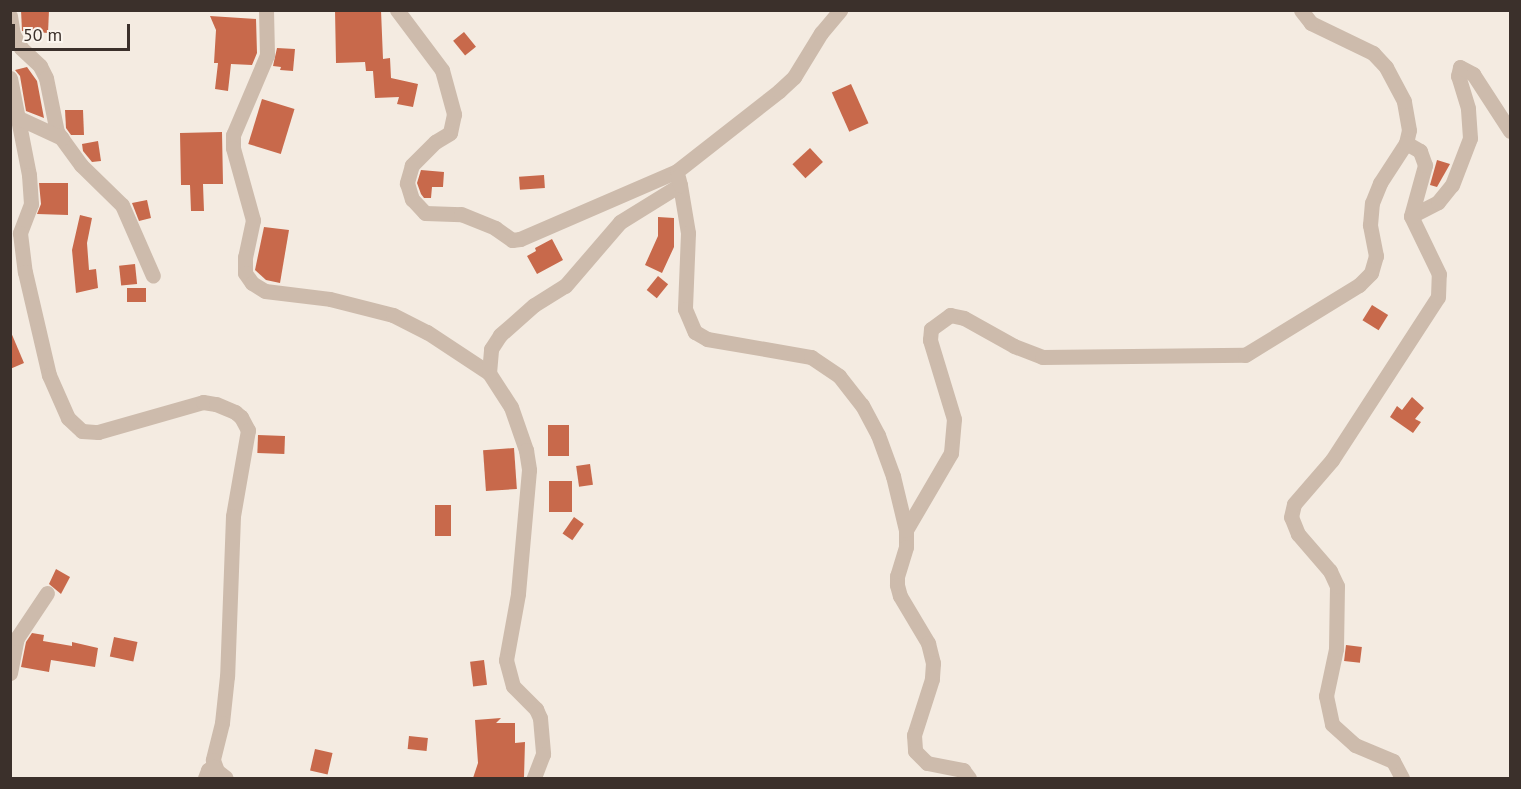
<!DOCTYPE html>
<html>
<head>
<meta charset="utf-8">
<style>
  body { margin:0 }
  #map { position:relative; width:1521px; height:789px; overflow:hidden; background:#f4ebe1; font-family:"PT Sans",sans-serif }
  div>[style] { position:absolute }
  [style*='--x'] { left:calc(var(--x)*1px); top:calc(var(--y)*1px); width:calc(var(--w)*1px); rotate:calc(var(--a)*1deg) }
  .building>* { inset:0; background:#c8694b; transform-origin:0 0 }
  .minor>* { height:15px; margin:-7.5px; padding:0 7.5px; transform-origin:7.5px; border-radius:7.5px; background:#cdbbac }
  span { translate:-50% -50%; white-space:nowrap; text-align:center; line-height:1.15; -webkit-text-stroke:5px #fbf5ee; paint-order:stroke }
  .frame { position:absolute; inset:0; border:12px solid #3b302b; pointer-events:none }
  .scale { position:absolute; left:12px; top:24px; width:118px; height:27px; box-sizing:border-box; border:3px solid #3b302b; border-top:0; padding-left:8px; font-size:18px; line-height:21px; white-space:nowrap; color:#3b302b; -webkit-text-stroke:4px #fbf5ee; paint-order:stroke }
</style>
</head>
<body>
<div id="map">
  <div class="building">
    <i style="clip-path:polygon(21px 10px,49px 10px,48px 33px,22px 31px)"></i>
    <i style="clip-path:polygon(335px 10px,381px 10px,383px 59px,390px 58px,391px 78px,418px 84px,413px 107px,397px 104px,399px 97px,375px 98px,373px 71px,366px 71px,365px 62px,336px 63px)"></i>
    <i style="clip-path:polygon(210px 16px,256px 19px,257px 53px,252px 65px,231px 64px,228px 91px,215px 89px,218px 63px,214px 63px,216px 30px)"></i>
    <i style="left:464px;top:32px;width:19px;height:14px;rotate:51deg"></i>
    <i style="clip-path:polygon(277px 48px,295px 49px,293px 71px,280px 70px,281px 67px,273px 66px)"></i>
    <i style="clip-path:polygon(27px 67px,37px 81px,44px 118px,26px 111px,20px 76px,15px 70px)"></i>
    <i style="left:851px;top:84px;width:43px;height:21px;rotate:66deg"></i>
    <i style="left:262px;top:99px;width:34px;height:47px;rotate:17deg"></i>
    <i style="clip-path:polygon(65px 110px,83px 110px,84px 135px,71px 135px,66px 128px)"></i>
    <i style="clip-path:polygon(222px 132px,223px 184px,203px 184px,204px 211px,191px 211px,190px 185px,181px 185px,180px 133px)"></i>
    <i style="clip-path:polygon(98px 141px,101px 161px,92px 162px,83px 151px,82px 144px)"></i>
    <i style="left:810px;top:148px;width:19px;height:24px;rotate:47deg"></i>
    <i style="clip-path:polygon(1437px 160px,1450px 164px,1437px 187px,1430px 185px)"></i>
    <i style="clip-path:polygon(421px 170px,444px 172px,443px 187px,432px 187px,431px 198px,424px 198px,421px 194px,417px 183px)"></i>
    <i style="left:544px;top:175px;width:13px;height:25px;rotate:86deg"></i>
    <i style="clip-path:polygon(39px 183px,68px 183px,68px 215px,37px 214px,41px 204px)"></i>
    <i style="clip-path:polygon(147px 200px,151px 218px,139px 221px,132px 203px)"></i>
    <i style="clip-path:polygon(80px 215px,92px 218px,87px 243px,89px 270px,96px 269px,98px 288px,76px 293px,72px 250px)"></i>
    <i style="clip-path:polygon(658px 217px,674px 218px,674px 247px,662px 273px,645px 265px,658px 236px)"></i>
    <i style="clip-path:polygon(264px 227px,289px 230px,280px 283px,266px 280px,255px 270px)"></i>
    <i style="clip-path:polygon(552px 239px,563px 260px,537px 274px,527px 256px,536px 251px,535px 248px)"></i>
    <i style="left:135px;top:264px;width:20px;height:16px;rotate:84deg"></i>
    <i style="left:658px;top:276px;width:13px;height:18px;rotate:39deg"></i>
    <i style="left:146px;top:288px;width:14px;height:19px;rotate:90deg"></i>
    <i style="left:1372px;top:305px;width:19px;height:18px;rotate:32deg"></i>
    <i style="clip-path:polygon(10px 330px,24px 363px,10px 369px)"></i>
    <i style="clip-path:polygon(1412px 397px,1424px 408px,1415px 419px,1421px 422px,1413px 433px,1390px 417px,1397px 406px,1402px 410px)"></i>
    <i style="left:548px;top:425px;width:21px;height:31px"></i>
    <i style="left:258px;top:435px;width:27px;height:18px;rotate:2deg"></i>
    <i style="left:514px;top:448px;width:41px;height:31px;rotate:86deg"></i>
    <i style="left:590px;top:464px;width:21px;height:14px;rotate:82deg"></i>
    <i style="left:549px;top:481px;width:23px;height:31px"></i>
    <i style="left:435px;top:505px;width:16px;height:31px"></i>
    <i style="left:574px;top:517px;width:12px;height:20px;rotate:35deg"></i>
    <i style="clip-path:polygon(56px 569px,70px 577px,61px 594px,49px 584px)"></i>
    <i style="clip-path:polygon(32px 633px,44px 635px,43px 641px,72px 646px,72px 642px,98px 648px,95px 667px,51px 660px,49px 672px,21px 667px,26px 642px)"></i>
    <i style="left:114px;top:637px;width:24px;height:20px;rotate:12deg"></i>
    <i style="left:1346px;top:645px;width:16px;height:16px;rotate:7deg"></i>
    <i style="left:484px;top:660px;width:25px;height:14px;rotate:83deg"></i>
    <i style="clip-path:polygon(501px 718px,496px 723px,515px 723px,515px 743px,525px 742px,524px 778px,473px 778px,478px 763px,475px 720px)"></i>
    <i style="left:409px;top:736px;width:19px;height:13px;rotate:6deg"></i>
    <i style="left:315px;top:749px;width:18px;height:22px;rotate:13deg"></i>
  </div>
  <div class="minor">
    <i style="--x:266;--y:10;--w:45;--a:88.7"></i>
    <i style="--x:267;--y:55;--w:87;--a:113"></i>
    <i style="--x:233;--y:135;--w:13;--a:90"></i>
    <i style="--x:233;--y:148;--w:75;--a:74.5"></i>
    <i style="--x:253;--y:220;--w:38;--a:102"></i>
    <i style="--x:245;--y:257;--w:16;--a:90"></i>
    <i style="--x:245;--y:273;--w:12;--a:55"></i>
    <i style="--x:252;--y:283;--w:15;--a:32"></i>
    <i style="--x:265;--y:291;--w:65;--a:7"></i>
    <i style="--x:330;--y:299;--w:65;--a:14.3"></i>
    <i style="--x:393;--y:315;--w:38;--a:27"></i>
    <i style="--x:427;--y:332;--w:74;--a:33.5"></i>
    <i style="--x:489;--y:373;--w:40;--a:57.1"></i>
    <i style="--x:511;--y:407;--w:46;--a:70.8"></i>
    <i style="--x:526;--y:450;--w:20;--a:81"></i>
    <i style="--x:529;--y:470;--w:124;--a:95.1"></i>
    <i style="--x:518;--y:594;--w:67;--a:100.3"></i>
    <i style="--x:506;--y:660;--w:27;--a:75"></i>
    <i style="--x:513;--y:686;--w:33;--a:45"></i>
    <i style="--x:536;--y:709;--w:10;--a:66"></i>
    <i style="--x:540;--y:718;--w:36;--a:85"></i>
    <i style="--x:543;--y:754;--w:26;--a:111"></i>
    <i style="--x:397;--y:10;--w:75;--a:53.1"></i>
    <i style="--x:442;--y:70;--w:46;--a:74.7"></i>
    <i style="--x:454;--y:114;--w:19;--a:102"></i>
    <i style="--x:450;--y:133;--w:17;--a:149"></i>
    <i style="--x:435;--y:142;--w:33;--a:135"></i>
    <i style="--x:412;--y:165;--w:19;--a:106"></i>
    <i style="--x:407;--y:183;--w:17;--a:73"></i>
    <i style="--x:412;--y:199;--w:19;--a:47"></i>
    <i style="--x:425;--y:213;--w:36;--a:2"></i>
    <i style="--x:461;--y:214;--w:37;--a:22"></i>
    <i style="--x:495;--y:228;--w:21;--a:35"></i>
    <i style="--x:512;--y:240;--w:8;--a:-7"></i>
    <i style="--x:520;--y:239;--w:171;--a:-23.4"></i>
    <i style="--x:677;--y:171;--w:130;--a:-38.1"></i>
    <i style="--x:779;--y:91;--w:21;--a:-43"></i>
    <i style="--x:794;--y:77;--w:52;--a:-58.5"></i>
    <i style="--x:821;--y:33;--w:30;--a:-50"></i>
    <i style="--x:10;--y:16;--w:18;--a:81"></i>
    <i style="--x:13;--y:34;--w:16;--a:60"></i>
    <i style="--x:21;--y:48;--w:26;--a:43"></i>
    <i style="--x:40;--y:66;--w:13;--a:63"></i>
    <i style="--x:46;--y:78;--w:55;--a:78.5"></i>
    <i style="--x:57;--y:132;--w:41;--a:54"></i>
    <i style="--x:81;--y:165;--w:57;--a:44.3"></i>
    <i style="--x:122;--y:205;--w:77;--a:66.4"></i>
    <i style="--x:10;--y:78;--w:99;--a:78.9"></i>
    <i style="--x:29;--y:175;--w:29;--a:86"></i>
    <i style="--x:31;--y:204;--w:31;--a:111"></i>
    <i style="--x:20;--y:233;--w:39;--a:83"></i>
    <i style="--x:25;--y:272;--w:106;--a:76.9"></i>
    <i style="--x:49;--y:375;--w:47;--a:66.2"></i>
    <i style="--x:68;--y:418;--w:19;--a:43"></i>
    <i style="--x:82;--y:431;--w:16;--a:4"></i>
    <i style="--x:98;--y:432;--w:109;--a:-15.9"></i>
    <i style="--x:203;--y:402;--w:13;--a:9"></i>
    <i style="--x:216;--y:404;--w:21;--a:23"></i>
    <i style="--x:235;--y:412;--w:8;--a:40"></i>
    <i style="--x:241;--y:417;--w:15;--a:62"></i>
    <i style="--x:248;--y:430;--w:87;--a:99.9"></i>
    <i style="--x:233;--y:516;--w:160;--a:92.1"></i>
    <i style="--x:227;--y:676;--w:47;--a:96.1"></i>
    <i style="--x:222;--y:723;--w:38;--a:104"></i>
    <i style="--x:213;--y:760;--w:12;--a:70"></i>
    <i style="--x:217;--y:771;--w:11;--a:38"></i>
    <i style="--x:10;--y:114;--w:57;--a:24.8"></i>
    <i style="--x:680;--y:185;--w:49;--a:80.5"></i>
    <i style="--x:688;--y:233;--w:76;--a:92.3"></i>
    <i style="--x:685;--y:309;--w:25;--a:67"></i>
    <i style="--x:695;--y:332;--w:14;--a:30"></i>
    <i style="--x:707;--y:339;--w:106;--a:9.8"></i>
    <i style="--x:811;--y:357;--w:34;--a:34"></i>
    <i style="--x:839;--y:376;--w:37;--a:52"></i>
    <i style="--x:862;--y:405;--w:34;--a:62"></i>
    <i style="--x:878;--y:435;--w:44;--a:69.9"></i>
    <i style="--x:893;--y:476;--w:56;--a:76.5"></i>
    <i style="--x:906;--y:530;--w:17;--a:90"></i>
    <i style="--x:906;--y:547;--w:30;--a:107"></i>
    <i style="--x:897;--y:576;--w:9;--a:90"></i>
    <i style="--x:897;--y:585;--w:11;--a:75"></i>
    <i style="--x:900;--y:596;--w:55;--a:59.2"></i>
    <i style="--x:928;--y:643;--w:21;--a:76"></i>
    <i style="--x:933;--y:663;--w:16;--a:94"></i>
    <i style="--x:932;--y:679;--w:59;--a:107.8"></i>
    <i style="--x:914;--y:735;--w:16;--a:86"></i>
    <i style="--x:915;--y:751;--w:17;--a:45"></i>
    <i style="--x:927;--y:763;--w:37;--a:11"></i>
    <i style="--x:963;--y:770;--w:10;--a:53"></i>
    <i style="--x:1411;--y:216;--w:30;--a:-27"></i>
    <i style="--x:1438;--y:202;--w:22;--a:-51"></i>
    <i style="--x:1452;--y:185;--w:50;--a:-69"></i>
    <i style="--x:1470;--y:138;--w:30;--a:-94"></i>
    <i style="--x:1468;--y:108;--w:34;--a:-107"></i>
    <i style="--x:1458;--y:76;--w:9;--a:-77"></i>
    <i style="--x:1460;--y:67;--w:15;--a:28"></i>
    <i style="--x:1473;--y:74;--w:68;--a:57"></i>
    <i style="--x:489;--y:373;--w:24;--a:-85"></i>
    <i style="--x:491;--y:349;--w:17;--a:-57"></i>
    <i style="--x:500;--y:335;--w:45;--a:-41.4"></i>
    <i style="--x:534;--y:305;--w:36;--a:-32"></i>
    <i style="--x:565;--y:286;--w:84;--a:-49.3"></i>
    <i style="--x:620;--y:222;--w:70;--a:-31.7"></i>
    <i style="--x:680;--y:185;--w:8;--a:-104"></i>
    <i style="--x:906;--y:530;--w:89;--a:-59.7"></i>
    <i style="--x:951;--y:453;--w:34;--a:-85"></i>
    <i style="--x:954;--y:419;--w:83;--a:-106.9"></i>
    <i style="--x:930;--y:340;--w:11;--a:-85"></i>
    <i style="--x:931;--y:329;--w:24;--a:-36"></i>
    <i style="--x:950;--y:315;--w:14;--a:12"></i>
    <i style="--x:964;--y:318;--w:57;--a:29.2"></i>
    <i style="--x:1014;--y:346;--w:30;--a:21"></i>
    <i style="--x:1042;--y:357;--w:203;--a:-0.6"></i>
    <i style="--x:1245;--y:355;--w:134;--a:-31.6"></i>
    <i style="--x:1359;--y:285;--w:17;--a:-45"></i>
    <i style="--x:1371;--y:273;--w:18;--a:-74"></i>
    <i style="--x:1376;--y:256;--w:32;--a:-101"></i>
    <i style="--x:1370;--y:225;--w:22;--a:-85"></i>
    <i style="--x:1372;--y:203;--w:22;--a:-68"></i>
    <i style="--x:1380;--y:183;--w:48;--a:-57"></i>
    <i style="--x:1406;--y:143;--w:13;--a:-77"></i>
    <i style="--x:1409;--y:130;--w:29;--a:-100"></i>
    <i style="--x:1404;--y:101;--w:38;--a:-118"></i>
    <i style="--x:1386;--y:67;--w:19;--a:-133"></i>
    <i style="--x:1373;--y:53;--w:69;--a:-154.2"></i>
    <i style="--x:1311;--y:23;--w:16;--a:-128"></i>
    <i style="--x:10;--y:673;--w:36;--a:-79"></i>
    <i style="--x:17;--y:638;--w:54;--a:-56.3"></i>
    <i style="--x:205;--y:778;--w:9;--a:-69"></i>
    <i style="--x:208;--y:770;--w:7;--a:-27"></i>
    <i style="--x:1402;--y:778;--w:19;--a:-118"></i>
    <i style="--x:1393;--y:761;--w:41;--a:-157.2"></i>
    <i style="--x:1355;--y:745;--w:31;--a:-138"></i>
    <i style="--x:1332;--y:724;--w:29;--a:-102"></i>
    <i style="--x:1326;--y:696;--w:48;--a:-78"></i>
    <i style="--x:1336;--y:649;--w:63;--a:-89.1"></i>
    <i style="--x:1337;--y:586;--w:17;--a:-115"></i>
    <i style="--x:1330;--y:571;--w:49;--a:-130.9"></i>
    <i style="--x:1298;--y:534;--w:18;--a:-112"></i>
    <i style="--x:1291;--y:517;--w:13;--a:-77"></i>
    <i style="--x:1294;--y:504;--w:58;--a:-49.2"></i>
    <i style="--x:1332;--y:460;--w:194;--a:-57"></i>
    <i style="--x:1438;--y:297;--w:23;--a:-88"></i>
    <i style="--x:1439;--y:274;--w:64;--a:-115.8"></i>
    <i style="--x:1411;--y:216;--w:53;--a:-74.6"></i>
    <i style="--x:1425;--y:165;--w:15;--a:-110"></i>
    <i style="--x:1420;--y:151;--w:16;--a:-150"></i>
  </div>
  <div class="frame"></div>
  <div class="scale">50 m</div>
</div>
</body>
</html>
